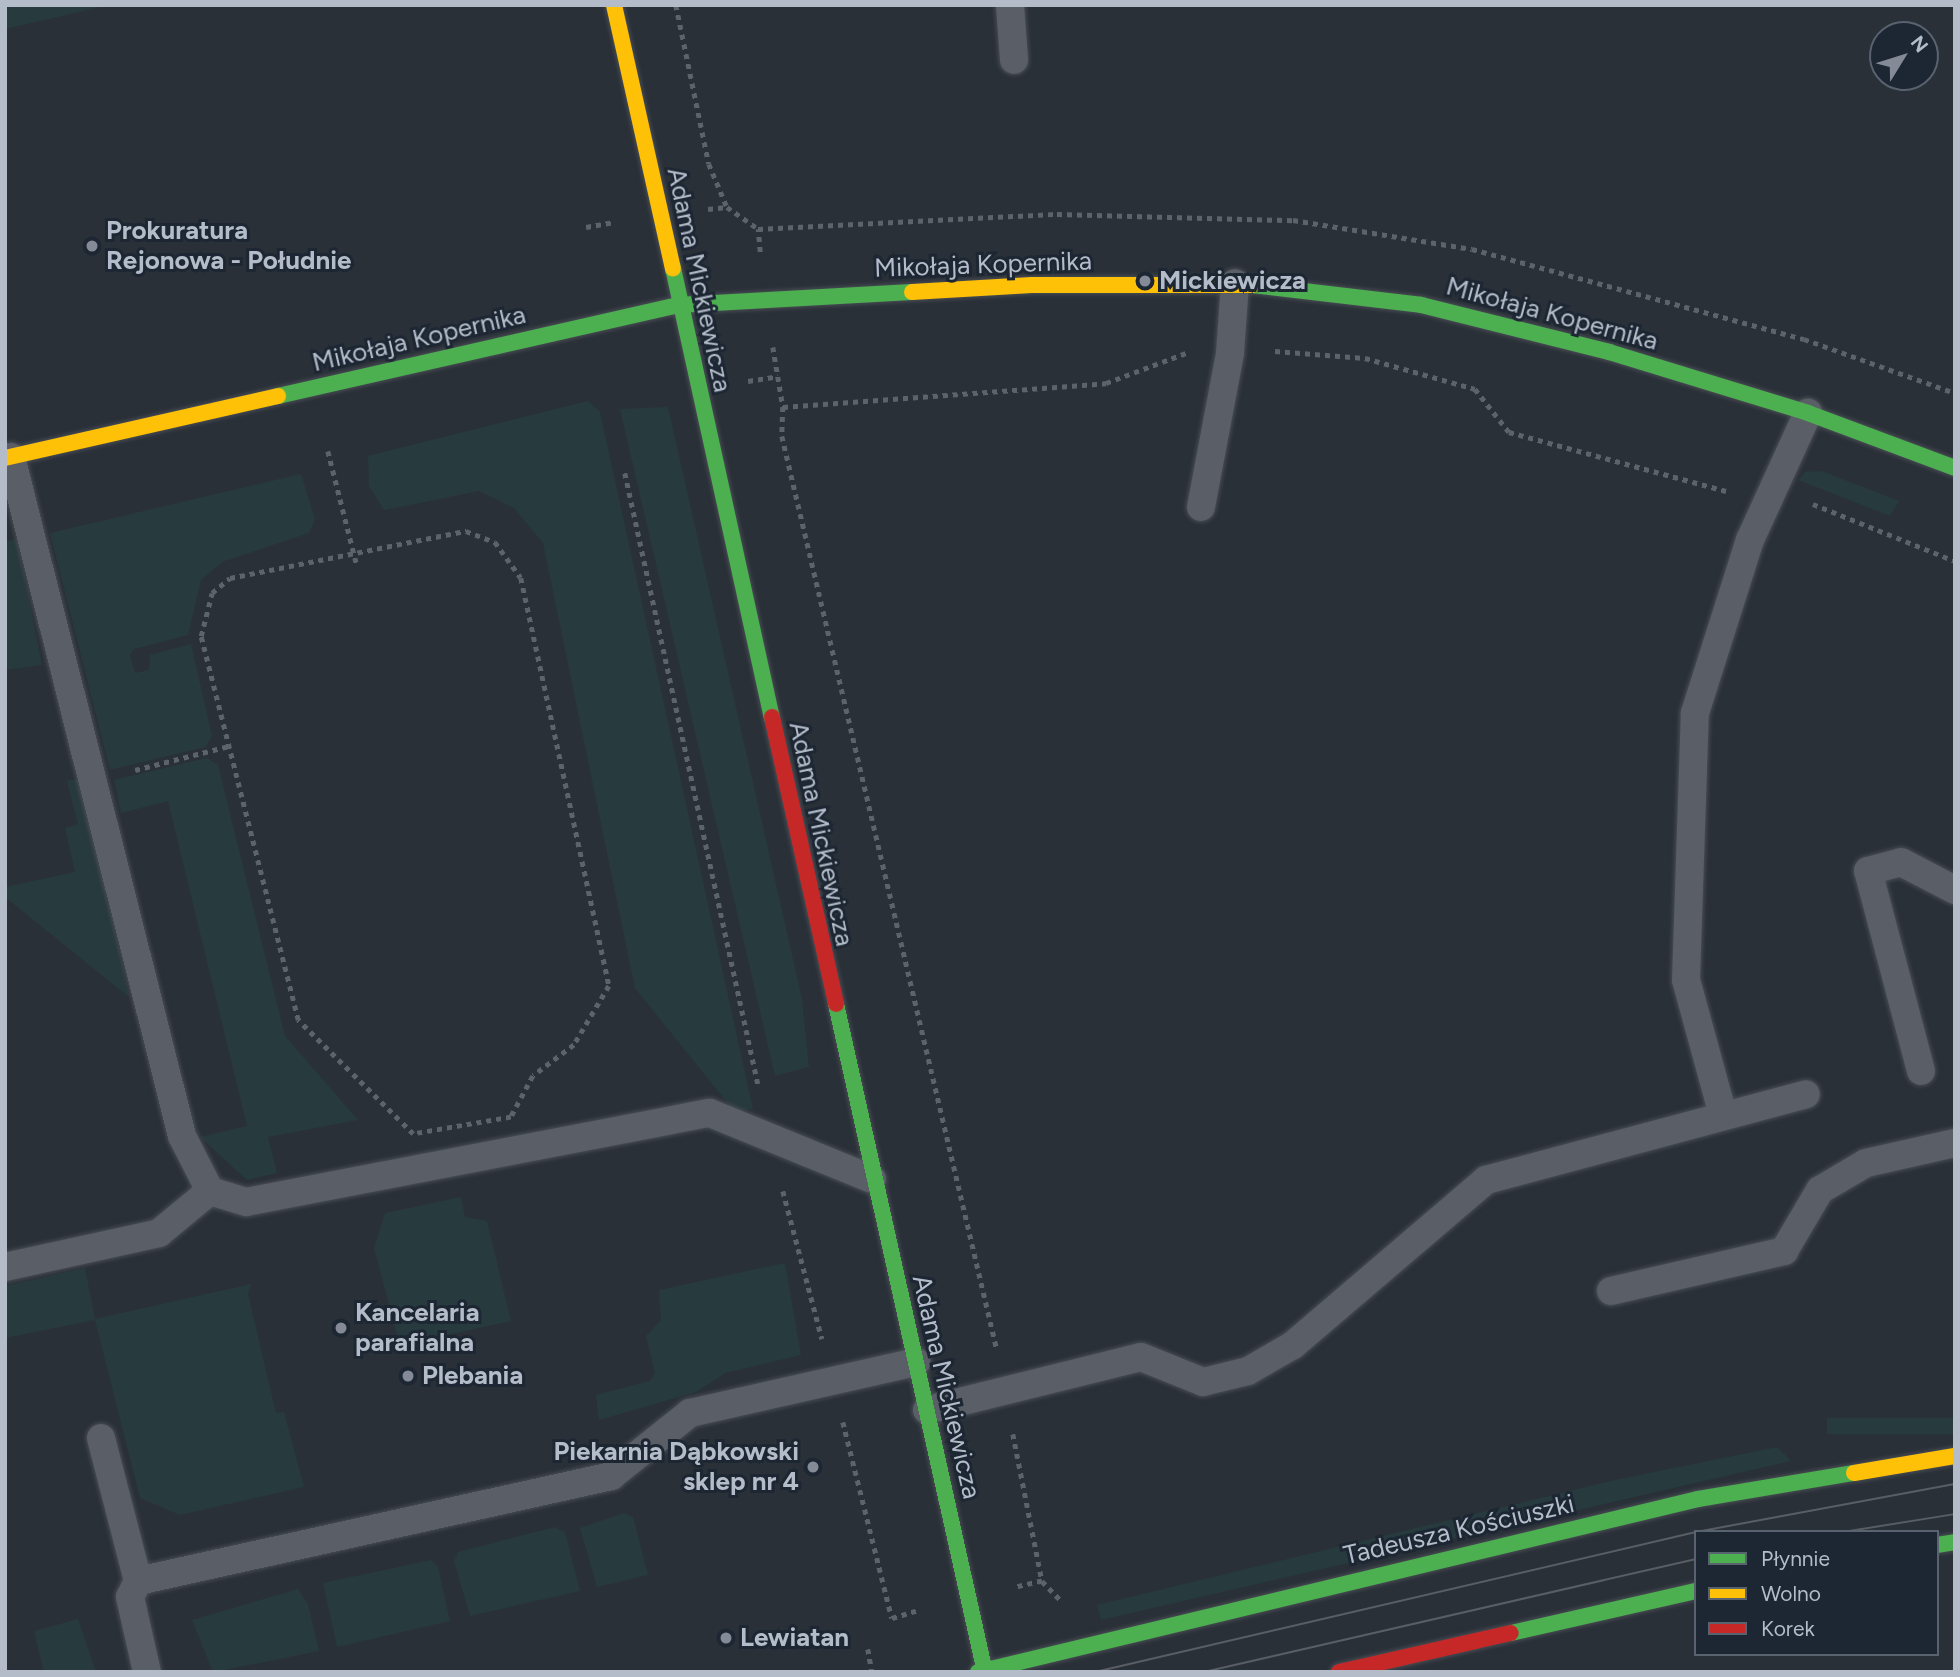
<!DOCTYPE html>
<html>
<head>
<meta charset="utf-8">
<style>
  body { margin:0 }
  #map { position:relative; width:1960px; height:1677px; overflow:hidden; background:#2a3038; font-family:Figtree,sans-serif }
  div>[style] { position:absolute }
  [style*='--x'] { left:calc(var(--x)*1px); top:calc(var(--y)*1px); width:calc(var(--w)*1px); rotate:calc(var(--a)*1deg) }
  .green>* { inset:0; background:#273a3e; transform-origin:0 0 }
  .path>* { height:4.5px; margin-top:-2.25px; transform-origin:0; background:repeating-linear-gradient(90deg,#5d636a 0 5px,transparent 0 10px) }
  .roads { filter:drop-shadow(0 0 2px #484c53) drop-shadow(0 0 2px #484c53) }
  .lane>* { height:28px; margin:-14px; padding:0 14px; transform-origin:14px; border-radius:14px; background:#5a5e66 }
  .fast>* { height:16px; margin:-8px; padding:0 8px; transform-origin:8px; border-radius:8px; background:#4caf50 }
  .slow>* { height:16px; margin:-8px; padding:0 8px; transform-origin:8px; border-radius:8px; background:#ffc107 }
  .jam>* { height:16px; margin:-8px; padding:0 8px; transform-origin:8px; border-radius:8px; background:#c62828 }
  .tram>* { height:2px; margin:-1px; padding:0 1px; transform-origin:1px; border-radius:1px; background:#595d64 }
  .dots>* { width:19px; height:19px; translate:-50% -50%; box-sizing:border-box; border:4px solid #1d2633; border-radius:50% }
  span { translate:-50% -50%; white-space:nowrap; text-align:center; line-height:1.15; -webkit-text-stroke:6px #1d2633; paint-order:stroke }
  .poi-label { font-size:26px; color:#b4bcc9; font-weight:700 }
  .left { translate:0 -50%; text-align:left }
  .right { translate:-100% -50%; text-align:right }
  .street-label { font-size:26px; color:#b4bcc9 }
  .frame { position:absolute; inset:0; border:7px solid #b4bcc9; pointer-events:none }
  .legend { position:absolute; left:1694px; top:1530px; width:245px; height:126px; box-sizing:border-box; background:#1d2633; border:2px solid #59626f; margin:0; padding:9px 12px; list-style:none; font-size:21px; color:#b4bcc9 }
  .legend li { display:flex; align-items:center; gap:14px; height:35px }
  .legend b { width:35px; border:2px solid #59626f }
  .north { position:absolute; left:1869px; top:21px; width:70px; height:70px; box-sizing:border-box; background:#1d2633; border:2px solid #59626f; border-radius:50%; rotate:52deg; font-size:19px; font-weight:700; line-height:28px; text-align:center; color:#b4bcc9 }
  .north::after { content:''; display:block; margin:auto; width:24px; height:32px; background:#848b96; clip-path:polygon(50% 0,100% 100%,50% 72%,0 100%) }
</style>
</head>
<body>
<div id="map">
  <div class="green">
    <i style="clip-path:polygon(5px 5px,109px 5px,5px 29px)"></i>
    <i style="clip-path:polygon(588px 401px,600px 412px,753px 1109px,734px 1111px,635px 988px,543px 543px,514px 508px,479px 491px,384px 510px,369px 486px,368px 456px)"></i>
    <i style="clip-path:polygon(668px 407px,802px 999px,809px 1067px,775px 1076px,620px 409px)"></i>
    <i style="clip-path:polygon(1822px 471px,1899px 501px,1890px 516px,1798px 480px,1805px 472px)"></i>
    <i style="clip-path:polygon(301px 474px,315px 519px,309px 533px,222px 562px,201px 580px,188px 635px,134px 649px,130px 655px,135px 673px,149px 670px,150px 655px,191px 644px,212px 736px,205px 747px,110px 770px,50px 533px)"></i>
    <i style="clip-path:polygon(17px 539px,42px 665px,5px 670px,5px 542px)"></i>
    <i style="clip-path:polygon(207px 758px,218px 765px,285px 1036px,358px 1120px,268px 1137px,277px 1173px,247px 1180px,200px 1137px,247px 1126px,168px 801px,121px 813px,114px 780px)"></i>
    <i style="clip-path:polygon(84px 777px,129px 997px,5px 897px,5px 887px,75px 872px,65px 828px,78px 824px,67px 781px)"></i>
    <i style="clip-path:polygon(461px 1197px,465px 1217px,487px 1221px,511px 1321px,400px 1345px,374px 1248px,385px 1213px)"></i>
    <i style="clip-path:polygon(785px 1263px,801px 1355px,725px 1373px,696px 1392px,599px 1420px,596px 1395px,650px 1381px,655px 1373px,646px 1336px,661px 1320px,659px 1290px)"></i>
    <i style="clip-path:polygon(85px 1268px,95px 1319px,251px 1284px,248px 1294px,276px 1413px,284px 1412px,304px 1487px,180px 1515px,140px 1498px,95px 1320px,5px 1338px,5px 1286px)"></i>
    <i style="left:1955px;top:1418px;width:16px;height:128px;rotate:90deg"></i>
    <i style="clip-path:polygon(1777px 1447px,1791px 1461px,1101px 1620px,1097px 1605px,1615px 1480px)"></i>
    <i style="clip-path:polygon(624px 1513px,633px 1517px,648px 1575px,597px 1587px,580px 1528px)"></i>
    <i style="clip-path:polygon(555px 1527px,565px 1532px,580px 1591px,470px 1616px,454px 1561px,458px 1552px)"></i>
    <i style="clip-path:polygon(431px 1560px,438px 1567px,450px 1621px,337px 1647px,323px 1583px)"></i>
    <i style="clip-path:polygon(298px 1589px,308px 1604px,319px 1651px,213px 1672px,192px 1620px)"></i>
    <i style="clip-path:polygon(78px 1619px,96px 1672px,44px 1672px,34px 1631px)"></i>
  </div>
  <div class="path">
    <i style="--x:676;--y:5;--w:162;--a:78.3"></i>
    <i style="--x:709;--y:164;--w:47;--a:67.3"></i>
    <i style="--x:708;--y:209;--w:19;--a:-6"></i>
    <i style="--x:727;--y:207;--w:38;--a:35"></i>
    <i style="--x:586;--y:227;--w:27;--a:-10"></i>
    <i style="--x:760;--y:252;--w:23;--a:-95"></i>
    <i style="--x:758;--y:229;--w:299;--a:-2.9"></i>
    <i style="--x:1057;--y:214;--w:236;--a:1.5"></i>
    <i style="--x:1293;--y:220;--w:181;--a:9.2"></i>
    <i style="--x:1472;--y:249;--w:344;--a:15.2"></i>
    <i style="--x:1804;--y:339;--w:160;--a:19.7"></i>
    <i style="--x:773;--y:347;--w:61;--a:80.5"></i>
    <i style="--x:783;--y:407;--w:324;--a:-4.2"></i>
    <i style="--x:1106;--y:383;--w:85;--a:-20.6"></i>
    <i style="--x:1275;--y:351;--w:90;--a:4.4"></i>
    <i style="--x:1365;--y:358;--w:114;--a:15.7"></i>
    <i style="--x:1475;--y:389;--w:55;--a:51.7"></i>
    <i style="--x:1509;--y:432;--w:225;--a:15.2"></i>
    <i style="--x:748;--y:381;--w:30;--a:-9"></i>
    <i style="--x:783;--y:407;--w:29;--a:92"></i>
    <i style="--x:782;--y:436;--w:939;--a:76.76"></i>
    <i style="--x:328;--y:451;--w:119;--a:75.8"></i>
    <i style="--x:625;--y:473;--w:625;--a:77.72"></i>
    <i style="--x:1813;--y:504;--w:153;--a:21.9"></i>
    <i style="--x:466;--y:531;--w:31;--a:21"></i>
    <i style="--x:495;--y:542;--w:44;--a:54.2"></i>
    <i style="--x:521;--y:578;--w:417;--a:77.8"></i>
    <i style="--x:609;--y:986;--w:69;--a:120.7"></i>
    <i style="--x:574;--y:1045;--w:51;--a:142.9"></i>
    <i style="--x:533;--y:1076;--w:47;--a:118.2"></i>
    <i style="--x:511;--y:1117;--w:99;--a:170.2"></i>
    <i style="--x:413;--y:1134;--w:162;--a:-135.3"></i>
    <i style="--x:298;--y:1020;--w:396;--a:-104.2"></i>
    <i style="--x:201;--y:636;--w:44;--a:-75.7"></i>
    <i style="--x:212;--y:593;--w:23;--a:-40"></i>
    <i style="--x:230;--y:578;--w:241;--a:-11.3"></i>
    <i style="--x:135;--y:770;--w:97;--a:-14.3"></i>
    <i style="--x:783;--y:1191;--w:153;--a:75.2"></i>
    <i style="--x:843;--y:1422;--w:202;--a:76"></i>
    <i style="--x:892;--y:1618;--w:28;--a:-17"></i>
    <i style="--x:1013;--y:1434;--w:150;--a:78.8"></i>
    <i style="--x:1042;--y:1581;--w:27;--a:167"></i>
    <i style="--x:1042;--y:1581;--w:28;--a:46"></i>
    <i style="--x:868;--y:1649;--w:23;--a:80"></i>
  </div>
  <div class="roads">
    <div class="lane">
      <i style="--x:1010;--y:5;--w:55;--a:85.8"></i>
      <i style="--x:11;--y:457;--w:700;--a:75.86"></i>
      <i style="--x:182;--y:1136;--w:62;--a:63"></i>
      <i style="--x:210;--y:1191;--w:38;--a:17"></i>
      <i style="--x:246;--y:1202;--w:472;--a:-10.9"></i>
      <i style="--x:710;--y:1113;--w:175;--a:22.2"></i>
      <i style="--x:1201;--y:507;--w:157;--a:-79.3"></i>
      <i style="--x:1230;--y:353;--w:70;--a:-85.9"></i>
      <i style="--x:1921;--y:1071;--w:207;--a:-104.8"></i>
      <i style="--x:1868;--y:871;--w:34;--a:-15"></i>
      <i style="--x:1901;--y:862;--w:61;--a:27.4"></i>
      <i style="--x:1723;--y:1115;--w:140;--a:-105.3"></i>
      <i style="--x:1686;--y:980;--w:267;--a:-88.1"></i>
      <i style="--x:1695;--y:713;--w:182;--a:-72.4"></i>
      <i style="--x:1750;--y:540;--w:140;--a:-65.5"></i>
      <i style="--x:5;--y:1267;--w:158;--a:-12.4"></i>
      <i style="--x:159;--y:1233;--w:66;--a:-39.5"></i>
      <i style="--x:1611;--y:1291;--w:178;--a:-13"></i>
      <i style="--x:1784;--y:1251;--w:71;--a:-59.5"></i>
      <i style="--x:1820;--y:1190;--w:53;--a:-30.4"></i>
      <i style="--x:1866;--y:1163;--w:91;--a:-12.7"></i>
      <i style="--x:927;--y:1410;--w:220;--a:-13.9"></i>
      <i style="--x:1141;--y:1357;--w:67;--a:22"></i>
      <i style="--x:1203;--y:1382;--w:46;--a:-13.7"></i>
      <i style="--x:1248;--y:1371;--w:52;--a:-30"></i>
      <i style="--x:1293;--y:1345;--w:254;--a:-40.5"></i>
      <i style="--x:1486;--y:1180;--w:331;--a:-15"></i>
      <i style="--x:101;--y:1438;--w:148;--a:75.5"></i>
      <i style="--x:147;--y:1672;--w:77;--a:-102.8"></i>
      <i style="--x:130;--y:1597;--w:18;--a:-63"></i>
      <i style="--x:138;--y:1581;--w:485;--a:-12.5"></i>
      <i style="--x:611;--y:1476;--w:101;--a:-38.6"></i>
      <i style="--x:690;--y:1413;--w:232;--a:-12.7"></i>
    </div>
    <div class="fast">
      <i style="--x:673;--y:268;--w:460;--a:77.6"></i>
      <i style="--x:1252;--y:285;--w:170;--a:6.7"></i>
      <i style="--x:1421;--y:305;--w:194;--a:14"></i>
      <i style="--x:1609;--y:352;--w:208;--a:17"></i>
      <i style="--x:1808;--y:413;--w:157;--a:20.5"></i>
      <i style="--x:278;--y:396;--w:410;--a:-12.8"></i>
      <i style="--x:678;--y:305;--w:234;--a:-3.2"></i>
      <i style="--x:836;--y:1004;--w:684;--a:77.43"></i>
      <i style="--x:1937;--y:1545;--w:18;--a:-9"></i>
      <i style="--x:1511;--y:1633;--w:190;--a:-12.8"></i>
      <i style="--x:978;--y:1672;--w:740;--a:-13.51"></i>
      <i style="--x:1698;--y:1499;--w:158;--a:-9.5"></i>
    </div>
    <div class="slow">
      <i style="--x:614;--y:5;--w:270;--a:77.4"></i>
      <i style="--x:912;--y:292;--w:120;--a:-3.3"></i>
      <i style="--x:1032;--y:285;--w:220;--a:0"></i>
      <i style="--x:5;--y:458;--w:280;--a:-12.8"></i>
      <i style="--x:1854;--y:1473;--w:102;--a:-9.6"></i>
    </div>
    <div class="jam">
      <i style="--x:772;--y:717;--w:294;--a:77.4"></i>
      <i style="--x:1339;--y:1672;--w:176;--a:-12.8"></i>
    </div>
  </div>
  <div class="tram">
    <i style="--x:1696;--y:1532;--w:263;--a:-10.5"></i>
    <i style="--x:1843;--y:1532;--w:113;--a:-9.1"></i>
    <i style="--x:1095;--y:1672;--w:617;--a:-13.11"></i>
    <i style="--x:1204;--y:1672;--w:505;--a:-12.94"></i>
  </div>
  <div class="dots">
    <i style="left:92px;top:246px;background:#848b96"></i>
    <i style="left:1145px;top:281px;background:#848b96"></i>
    <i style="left:341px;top:1328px;background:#848b96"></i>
    <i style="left:408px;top:1376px;background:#848b96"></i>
    <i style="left:813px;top:1467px;background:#848b96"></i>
    <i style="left:726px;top:1638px;background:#848b96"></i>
  </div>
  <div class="poi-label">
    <span class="left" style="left:106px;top:246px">Prokuratura<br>Rejonowa - Południe</span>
    <span class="left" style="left:1159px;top:281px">Mickiewicza</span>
    <span class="left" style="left:355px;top:1328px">Kancelaria<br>parafialna</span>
    <span class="left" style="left:422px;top:1376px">Plebania</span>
    <span class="right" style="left:799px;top:1467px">Piekarnia Dąbkowski<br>sklep nr 4</span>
    <span class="left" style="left:740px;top:1638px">Lewiatan</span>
  </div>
  <div class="street-label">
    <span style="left:983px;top:265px;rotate:-2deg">Mikołaja Kopernika</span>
    <span style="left:699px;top:280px;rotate:78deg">Adama Mickiewicza</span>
    <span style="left:1552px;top:314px;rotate:15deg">Mikołaja Kopernika</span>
    <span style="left:419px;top:339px;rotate:-13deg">Mikołaja Kopernika</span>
    <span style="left:821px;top:834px;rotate:78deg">Adama Mickiewicza</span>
    <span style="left:946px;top:1387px;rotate:77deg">Adama Mickiewicza</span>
    <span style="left:1459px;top:1530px;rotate:-13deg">Tadeusza Kościuszki</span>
  </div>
  <div class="frame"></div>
  <ul class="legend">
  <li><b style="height:9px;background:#4caf50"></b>Płynnie</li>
  <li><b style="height:9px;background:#ffc107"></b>Wolno</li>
  <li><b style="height:9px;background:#c62828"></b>Korek</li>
  </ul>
  <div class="north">N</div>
</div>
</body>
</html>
